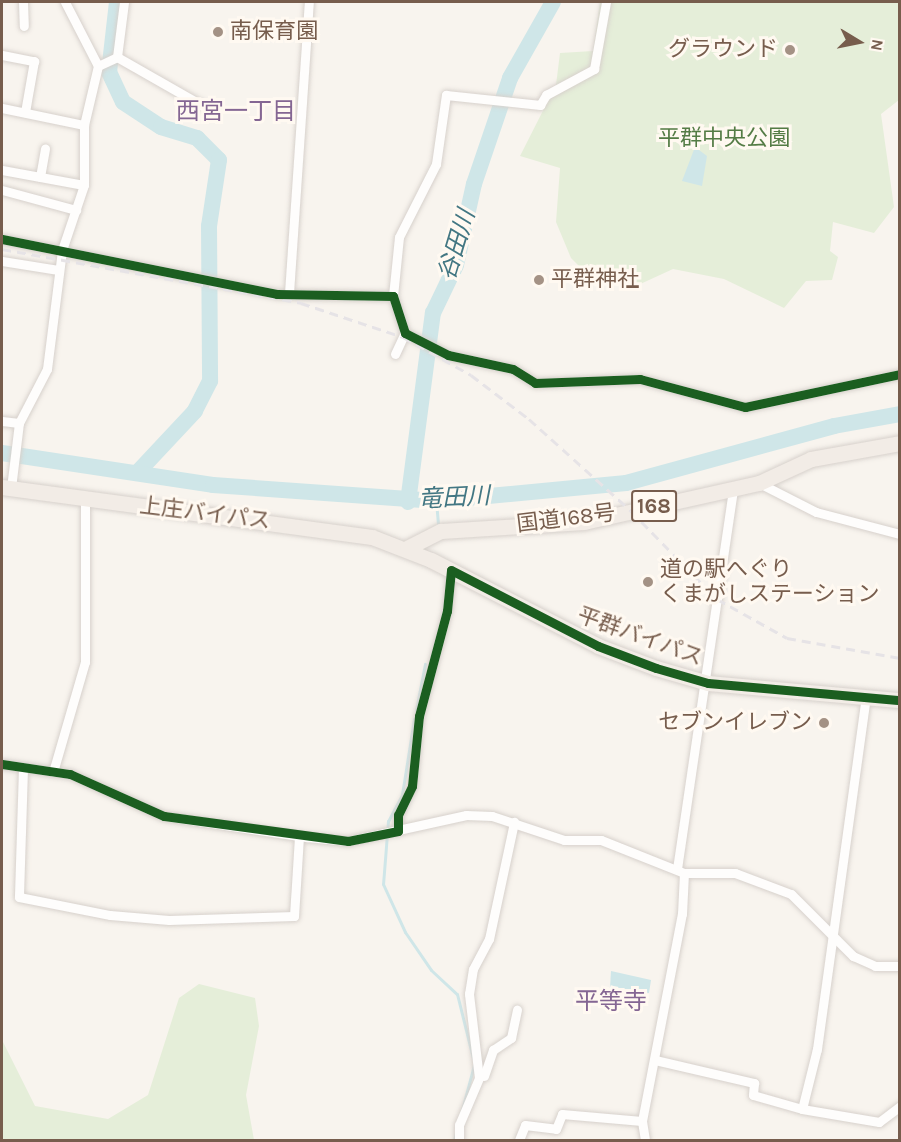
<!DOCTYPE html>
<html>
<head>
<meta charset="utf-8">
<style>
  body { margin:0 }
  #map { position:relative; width:901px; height:1142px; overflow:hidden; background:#f8f4ee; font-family:Karla,"Noto Sans JP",sans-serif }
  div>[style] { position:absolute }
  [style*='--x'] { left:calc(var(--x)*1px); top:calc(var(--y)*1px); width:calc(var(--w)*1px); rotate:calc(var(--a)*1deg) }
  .green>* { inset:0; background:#e5eed9 }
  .water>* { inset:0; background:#cfe6e8 }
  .stream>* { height:3px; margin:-1.5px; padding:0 1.5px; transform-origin:1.5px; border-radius:1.5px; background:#cfe6e8 }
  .river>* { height:16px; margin:-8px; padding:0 8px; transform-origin:8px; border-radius:8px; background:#cfe6e8 }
  .roads { filter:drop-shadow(0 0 2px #d7d1cc) drop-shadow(0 0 2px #d7d1cc) }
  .minor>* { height:9px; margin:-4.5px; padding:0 4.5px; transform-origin:4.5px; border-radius:4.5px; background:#fefdfc }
  .trunk>* { height:15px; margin:-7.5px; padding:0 7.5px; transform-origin:7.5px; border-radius:7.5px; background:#f2ece6 }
  .rail>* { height:3px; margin-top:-1.5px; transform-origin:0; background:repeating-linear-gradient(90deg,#e6e3e6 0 9px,transparent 0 15px) }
  .cycleway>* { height:9px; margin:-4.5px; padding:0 4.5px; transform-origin:4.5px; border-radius:4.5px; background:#1b5e20 }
  .dots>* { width:16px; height:16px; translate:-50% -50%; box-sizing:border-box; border:3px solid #fff9f1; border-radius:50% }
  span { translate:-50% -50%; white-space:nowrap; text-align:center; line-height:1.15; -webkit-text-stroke:6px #fff9f1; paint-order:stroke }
  .shield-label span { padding:2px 4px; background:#fff9f1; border:2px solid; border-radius:4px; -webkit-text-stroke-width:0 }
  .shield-label { font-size:21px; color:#775d4d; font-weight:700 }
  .poi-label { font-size:22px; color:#775d4d }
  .left { translate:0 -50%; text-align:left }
  .right { translate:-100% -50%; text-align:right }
  .park-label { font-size:22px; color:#547c45 }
  .street-label { font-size:22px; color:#775d4d }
  .neighbourhood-label { font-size:24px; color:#846693 }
  .water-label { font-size:24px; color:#437783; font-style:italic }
  .frame { position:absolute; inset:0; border:3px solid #775d4d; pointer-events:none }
  .north { position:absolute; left:829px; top:12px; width:60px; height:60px; -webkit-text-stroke:4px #fff9f1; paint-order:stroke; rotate:100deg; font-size:16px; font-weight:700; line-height:24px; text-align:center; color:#775d4d }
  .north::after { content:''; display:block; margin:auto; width:21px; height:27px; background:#775d4d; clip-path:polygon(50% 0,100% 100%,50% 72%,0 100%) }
</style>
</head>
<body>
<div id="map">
  <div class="green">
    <i style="clip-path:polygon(600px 2px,899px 2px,899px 100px,881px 114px,894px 207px,874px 233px,833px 222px,830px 251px,838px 257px,832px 280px,806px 281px,784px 308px,724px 279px,673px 269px,636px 286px,615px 274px,586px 273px,571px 258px,556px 222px,560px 168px,520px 156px,556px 85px,560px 53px,593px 51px)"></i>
    <i style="clip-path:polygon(199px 984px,255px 998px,259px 1026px,246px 1095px,254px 1140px,2px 1140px,2px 1040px,35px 1106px,108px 1119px,148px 1095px,179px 998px)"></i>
  </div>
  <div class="water">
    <i style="clip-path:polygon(695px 147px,707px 156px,702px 186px,682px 181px)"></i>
    <i style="clip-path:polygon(611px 971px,651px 980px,649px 993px,610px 988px)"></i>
  </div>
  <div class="stream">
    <i style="--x:436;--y:501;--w:24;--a:85"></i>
    <i style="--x:416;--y:710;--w:47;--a:-78.9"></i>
    <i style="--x:414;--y:719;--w:77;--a:99"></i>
    <i style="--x:402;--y:795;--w:30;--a:118"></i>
    <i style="--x:388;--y:821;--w:63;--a:94.5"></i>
    <i style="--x:383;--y:884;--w:53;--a:65.4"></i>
    <i style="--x:405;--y:932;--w:46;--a:55.6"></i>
    <i style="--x:431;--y:970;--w:35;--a:43"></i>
    <i style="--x:457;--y:994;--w:66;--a:76"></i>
    <i style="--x:454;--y:1140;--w:78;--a:-75.1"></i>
  </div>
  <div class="river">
    <i style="--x:117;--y:2;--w:70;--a:96.5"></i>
    <i style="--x:109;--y:72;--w:33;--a:65"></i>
    <i style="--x:123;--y:102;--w:45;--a:33.3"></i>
    <i style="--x:161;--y:127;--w:38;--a:17"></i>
    <i style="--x:197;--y:138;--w:31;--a:45"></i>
    <i style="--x:219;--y:160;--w:67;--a:98.6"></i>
    <i style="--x:209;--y:226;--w:155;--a:89.6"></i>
    <i style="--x:210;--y:381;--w:34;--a:117"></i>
    <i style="--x:195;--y:411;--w:85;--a:133.1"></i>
    <i style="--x:2;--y:453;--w:213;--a:8.6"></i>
    <i style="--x:213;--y:485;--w:224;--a:4.1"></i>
    <i style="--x:436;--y:501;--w:191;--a:-5.4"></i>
    <i style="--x:626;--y:483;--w:216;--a:-15.3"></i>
    <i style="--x:834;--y:426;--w:67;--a:-10.3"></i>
    <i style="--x:408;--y:502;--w:191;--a:-82.5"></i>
    <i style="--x:433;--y:313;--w:53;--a:-64.4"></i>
    <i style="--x:456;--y:265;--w:83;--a:-77.5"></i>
    <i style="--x:474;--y:184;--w:112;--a:-71.2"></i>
    <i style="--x:510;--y:78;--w:87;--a:-60.5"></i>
  </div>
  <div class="roads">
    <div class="minor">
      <i style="--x:23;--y:2;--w:24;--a:88"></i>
      <i style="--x:65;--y:2;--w:72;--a:62.7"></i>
      <i style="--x:2;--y:55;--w:33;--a:11"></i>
      <i style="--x:34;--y:61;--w:52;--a:100"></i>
      <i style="--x:117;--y:57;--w:55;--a:-82.7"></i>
      <i style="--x:2;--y:108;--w:84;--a:11.7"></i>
      <i style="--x:2;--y:170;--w:83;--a:10.4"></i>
      <i style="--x:40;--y:177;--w:29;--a:-80"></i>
      <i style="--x:2;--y:190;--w:77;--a:15.1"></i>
      <i style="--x:2;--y:239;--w:280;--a:11.3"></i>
      <i style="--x:277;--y:294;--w:116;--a:1"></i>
      <i style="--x:393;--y:296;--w:39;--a:72"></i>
      <i style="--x:405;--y:333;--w:48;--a:27.1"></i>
      <i style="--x:448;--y:355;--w:66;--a:12.2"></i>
      <i style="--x:513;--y:369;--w:26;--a:32"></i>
      <i style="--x:535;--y:383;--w:105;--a:-2.2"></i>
      <i style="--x:640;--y:379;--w:109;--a:14.9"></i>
      <i style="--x:745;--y:407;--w:158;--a:-12"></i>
      <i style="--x:2;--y:261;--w:57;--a:9.1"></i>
      <i style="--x:289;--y:293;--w:292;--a:-86.1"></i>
      <i style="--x:393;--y:296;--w:59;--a:-84.2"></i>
      <i style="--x:399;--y:237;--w:82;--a:-63.1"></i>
      <i style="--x:436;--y:164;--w:70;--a:-81.8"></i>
      <i style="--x:446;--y:95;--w:95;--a:6.1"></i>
      <i style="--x:540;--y:105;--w:12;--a:-59"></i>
      <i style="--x:546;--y:95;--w:55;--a:-28.4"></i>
      <i style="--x:594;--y:69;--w:68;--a:-79.8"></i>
      <i style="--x:395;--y:354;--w:23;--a:-65"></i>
      <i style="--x:2;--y:421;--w:17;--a:7"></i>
      <i style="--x:759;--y:483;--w:64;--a:27"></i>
      <i style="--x:816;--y:512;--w:87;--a:14.7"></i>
      <i style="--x:11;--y:488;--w:65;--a:-83"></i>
      <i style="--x:19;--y:423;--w:61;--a:-62.6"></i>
      <i style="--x:47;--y:369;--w:120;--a:-82.8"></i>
      <i style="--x:62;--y:250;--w:69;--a:-71.3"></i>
      <i style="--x:84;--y:185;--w:60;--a:-90"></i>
      <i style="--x:84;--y:125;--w:61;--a:-76.7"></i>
      <i style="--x:98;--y:66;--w:21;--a:-25"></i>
      <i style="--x:117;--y:57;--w:99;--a:29.7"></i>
      <i style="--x:2;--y:764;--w:69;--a:8.4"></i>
      <i style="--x:70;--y:774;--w:103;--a:24.1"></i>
      <i style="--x:164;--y:816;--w:145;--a:8.4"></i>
      <i style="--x:307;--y:837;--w:41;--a:5.6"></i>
      <i style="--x:348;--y:841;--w:121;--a:-12.4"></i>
      <i style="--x:466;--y:815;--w:26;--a:2"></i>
      <i style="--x:492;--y:816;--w:76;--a:18.4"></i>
      <i style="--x:564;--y:840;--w:37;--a:0"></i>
      <i style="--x:601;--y:840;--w:89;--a:21.7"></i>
      <i style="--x:684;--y:873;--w:51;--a:0"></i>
      <i style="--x:735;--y:873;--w:60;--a:20.6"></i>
      <i style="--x:791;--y:894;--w:88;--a:45"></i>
      <i style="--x:853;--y:956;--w:24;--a:24"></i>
      <i style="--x:875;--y:966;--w:25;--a:0"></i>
      <i style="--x:23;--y:768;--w:129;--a:91.8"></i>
      <i style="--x:19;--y:897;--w:93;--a:11.2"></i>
      <i style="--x:110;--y:915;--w:59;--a:4.8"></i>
      <i style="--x:169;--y:920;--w:125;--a:-1.8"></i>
      <i style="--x:294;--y:916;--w:80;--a:-86.4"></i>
      <i style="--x:53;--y:772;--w:115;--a:-73.8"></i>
      <i style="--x:85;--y:662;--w:164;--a:-90"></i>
      <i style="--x:398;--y:831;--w:16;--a:-90"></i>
      <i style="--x:398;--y:815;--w:32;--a:-64"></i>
      <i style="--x:412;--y:786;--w:70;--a:-84.3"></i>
      <i style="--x:419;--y:716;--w:109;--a:-75.1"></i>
      <i style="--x:447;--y:611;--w:41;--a:-84.4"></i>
      <i style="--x:677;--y:869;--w:384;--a:-81.6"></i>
      <i style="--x:655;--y:1060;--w:102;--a:13.1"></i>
      <i style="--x:754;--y:1083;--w:12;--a:95"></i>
      <i style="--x:753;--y:1095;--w:51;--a:15.9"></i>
      <i style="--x:802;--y:1109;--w:78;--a:9.6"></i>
      <i style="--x:879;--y:1122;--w:26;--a:-37"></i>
      <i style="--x:484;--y:1076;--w:28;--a:-71"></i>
      <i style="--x:493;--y:1050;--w:22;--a:-34"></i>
      <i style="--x:511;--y:1038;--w:29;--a:-78"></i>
      <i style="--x:802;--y:1109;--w:62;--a:-76"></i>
      <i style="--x:817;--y:1049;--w:355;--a:-82.1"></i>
      <i style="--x:459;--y:1140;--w:15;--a:-90"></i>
      <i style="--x:459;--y:1125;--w:51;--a:-66.9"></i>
      <i style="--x:479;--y:1078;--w:85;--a:-96.8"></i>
      <i style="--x:469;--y:994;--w:25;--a:-81"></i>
      <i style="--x:473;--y:969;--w:34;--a:-62"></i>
      <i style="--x:489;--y:939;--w:120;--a:-77.9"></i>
      <i style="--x:519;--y:1140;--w:16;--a:-68"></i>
      <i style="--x:525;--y:1125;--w:31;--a:7"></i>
      <i style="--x:556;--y:1129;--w:16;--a:-68"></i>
      <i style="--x:562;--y:1114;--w:80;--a:5"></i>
      <i style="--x:645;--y:1140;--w:19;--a:-99"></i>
      <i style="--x:642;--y:1121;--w:211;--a:-79.1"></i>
      <i style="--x:682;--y:914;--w:41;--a:-87.2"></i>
    </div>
    <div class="trunk">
      <i style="--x:2;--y:487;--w:373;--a:7.7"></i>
      <i style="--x:372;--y:537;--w:63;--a:21.3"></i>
      <i style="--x:431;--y:560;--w:188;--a:27.2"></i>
      <i style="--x:598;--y:646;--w:62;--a:20.8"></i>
      <i style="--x:656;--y:668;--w:54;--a:16.1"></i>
      <i style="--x:708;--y:683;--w:193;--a:5.1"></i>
      <i style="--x:407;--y:548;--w:38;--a:-27"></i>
      <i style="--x:441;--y:531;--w:143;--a:-3.6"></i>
      <i style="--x:584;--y:522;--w:179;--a:-12.6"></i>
      <i style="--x:759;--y:483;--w:57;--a:-24.8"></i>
      <i style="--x:811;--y:459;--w:90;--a:-10.2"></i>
    </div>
  </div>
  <div class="rail">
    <i style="--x:2;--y:249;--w:304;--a:10.2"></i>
    <i style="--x:301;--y:303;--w:108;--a:18.4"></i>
    <i style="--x:403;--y:337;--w:78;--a:29.2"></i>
    <i style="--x:471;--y:375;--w:73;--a:37.2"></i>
    <i style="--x:529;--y:419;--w:137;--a:42"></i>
    <i style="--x:631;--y:511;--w:123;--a:45.7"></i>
    <i style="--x:717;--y:599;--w:80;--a:29.1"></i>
    <i style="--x:787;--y:638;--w:115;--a:10"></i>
  </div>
  <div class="cycleway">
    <i style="--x:2;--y:239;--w:280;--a:11.3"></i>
    <i style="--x:277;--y:294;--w:116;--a:1"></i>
    <i style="--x:393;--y:296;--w:39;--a:72"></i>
    <i style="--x:405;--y:333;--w:48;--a:27.1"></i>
    <i style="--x:448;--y:355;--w:66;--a:12.2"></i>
    <i style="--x:513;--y:369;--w:26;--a:32"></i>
    <i style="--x:535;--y:383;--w:105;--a:-2.2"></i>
    <i style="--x:640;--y:379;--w:109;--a:14.9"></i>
    <i style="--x:745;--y:407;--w:158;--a:-12"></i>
    <i style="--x:2;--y:764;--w:69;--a:8.4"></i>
    <i style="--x:70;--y:774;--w:103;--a:24.1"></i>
    <i style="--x:164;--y:816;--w:186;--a:7.7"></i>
    <i style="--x:348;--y:841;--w:51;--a:-11.3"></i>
    <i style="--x:398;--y:831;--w:16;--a:-90"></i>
    <i style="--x:398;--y:815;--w:32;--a:-64"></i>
    <i style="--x:412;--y:786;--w:70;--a:-84.3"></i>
    <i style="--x:419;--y:716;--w:109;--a:-75.1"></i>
    <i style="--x:447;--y:611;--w:41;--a:-84.4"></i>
    <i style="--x:451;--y:570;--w:165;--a:27.3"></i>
    <i style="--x:598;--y:646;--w:62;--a:20.8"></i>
    <i style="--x:656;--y:668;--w:54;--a:16.1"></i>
    <i style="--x:708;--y:683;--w:193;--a:5.1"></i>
  </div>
  <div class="dots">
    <i style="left:218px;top:32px;background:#a49285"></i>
    <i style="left:790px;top:50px;background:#a49285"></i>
    <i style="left:539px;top:280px;background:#a49285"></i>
    <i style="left:648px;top:582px;background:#a49285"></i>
    <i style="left:824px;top:723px;background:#a49285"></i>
  </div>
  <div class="shield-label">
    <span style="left:654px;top:506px">168</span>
  </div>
  <div class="poi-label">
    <span class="left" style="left:230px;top:32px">南保育園</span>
    <span class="right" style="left:778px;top:50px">グラウンド</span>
    <span class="left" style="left:551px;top:280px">平群神社</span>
    <span class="left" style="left:660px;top:582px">道の駅へぐり<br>くまがしステーション</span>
    <span class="right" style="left:812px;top:723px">セブンイレブン</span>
  </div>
  <div class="park-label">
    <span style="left:724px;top:139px">平群中央公園</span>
  </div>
  <div class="street-label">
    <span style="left:205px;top:514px;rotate:7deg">上庄バイパス</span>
    <span style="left:566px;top:519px;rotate:-7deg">国道168号</span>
    <span style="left:640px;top:637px;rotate:20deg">平群バイパス</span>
  </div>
  <div class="neighbourhood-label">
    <span style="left:236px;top:112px">西宮一丁目</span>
    <span style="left:611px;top:1002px">平等寺</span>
  </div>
  <div class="water-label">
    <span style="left:457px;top:245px;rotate:-73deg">谷田川</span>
    <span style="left:454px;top:498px;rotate:-3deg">竜田川</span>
  </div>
  <div class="frame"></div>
  <div class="north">N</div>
</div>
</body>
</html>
